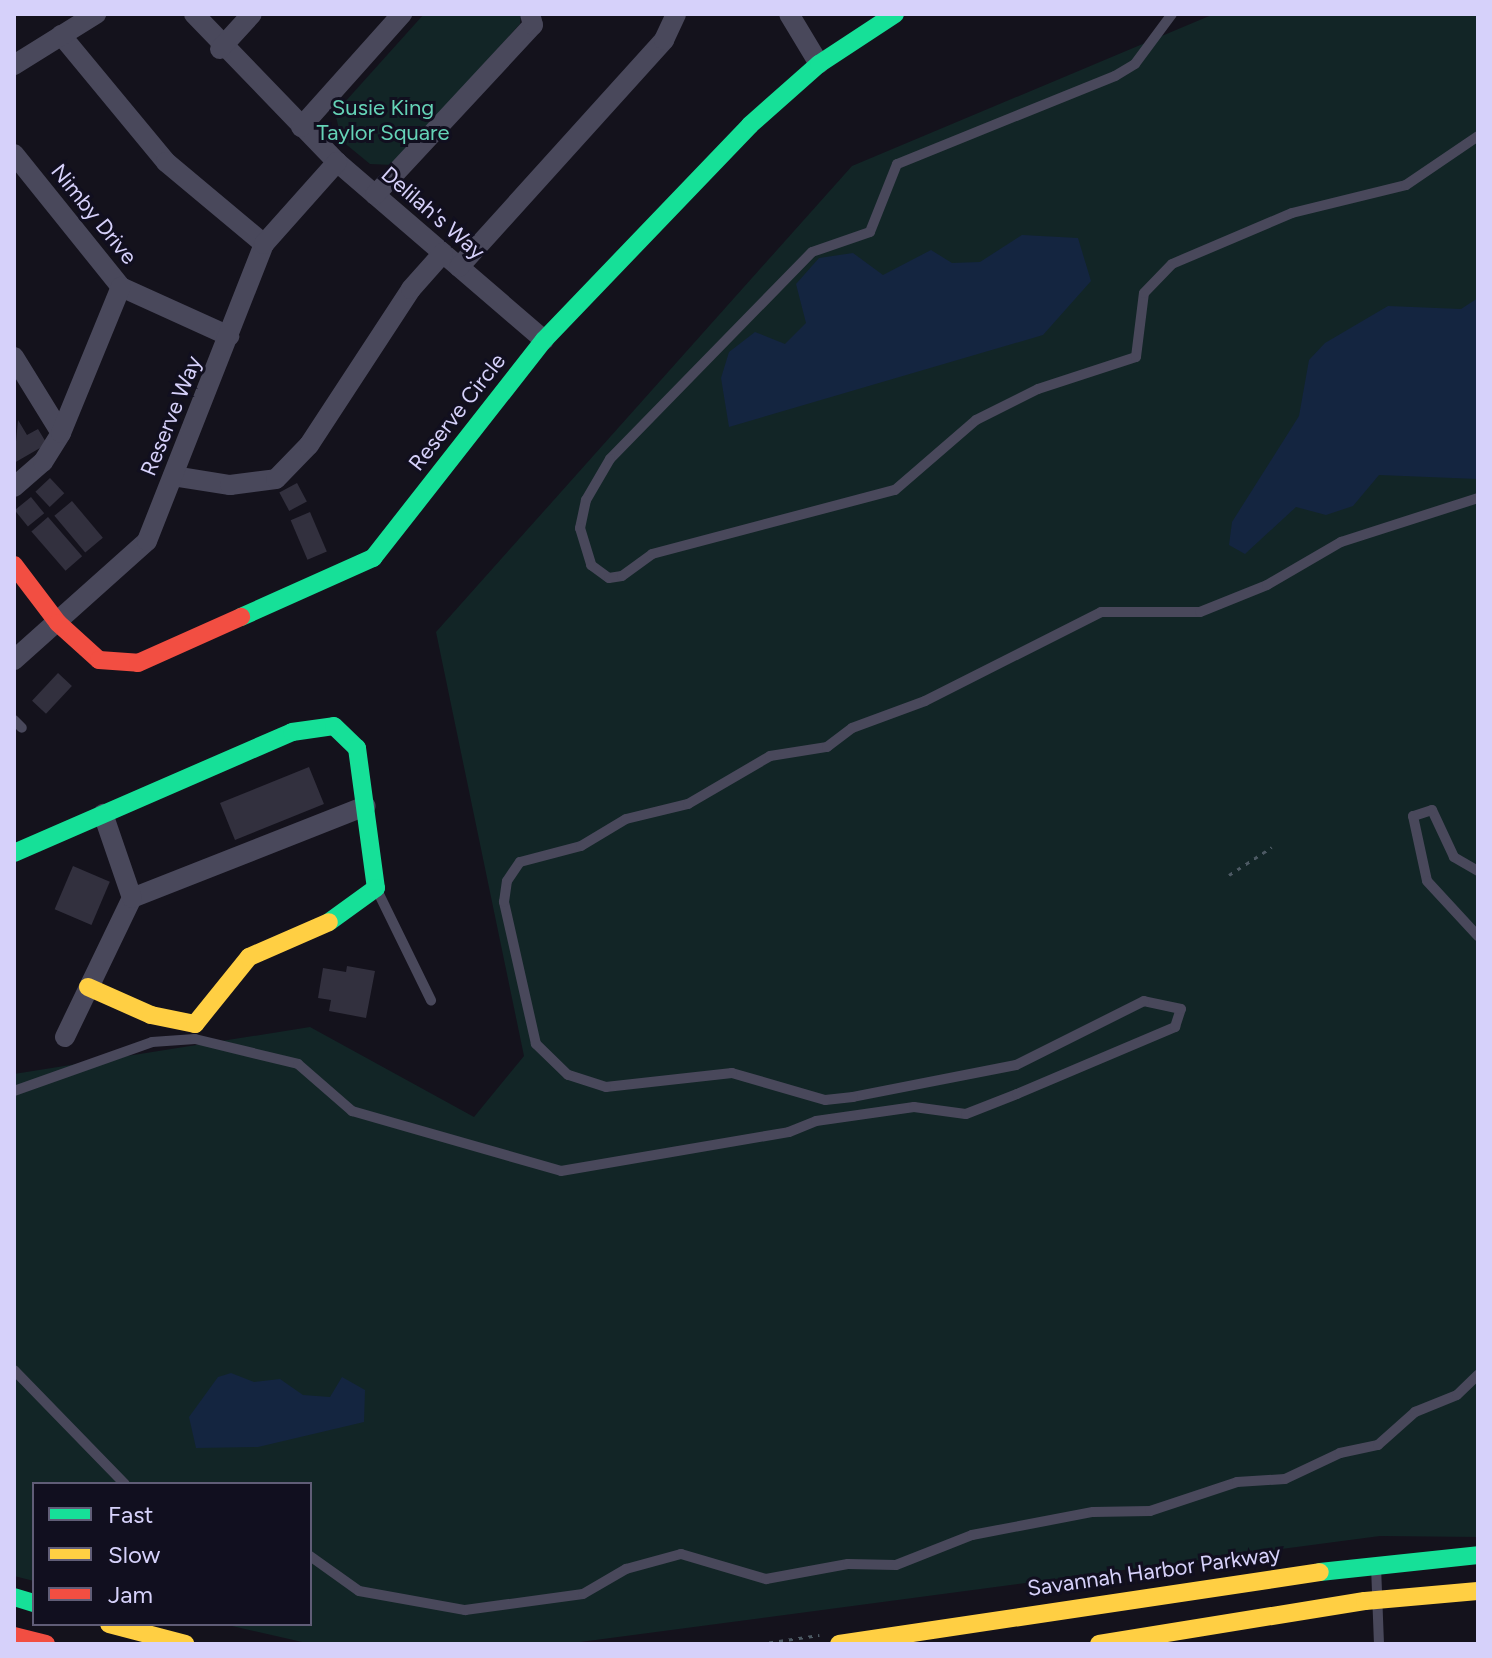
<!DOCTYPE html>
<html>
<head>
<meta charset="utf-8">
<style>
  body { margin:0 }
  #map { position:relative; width:1492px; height:1658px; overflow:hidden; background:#14121c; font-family:Figtree,sans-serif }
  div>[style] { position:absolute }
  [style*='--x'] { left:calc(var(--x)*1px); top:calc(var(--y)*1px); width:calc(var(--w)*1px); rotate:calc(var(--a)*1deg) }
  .green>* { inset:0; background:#122526 }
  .water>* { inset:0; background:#142540 }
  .building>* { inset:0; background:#32303e; transform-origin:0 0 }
  .path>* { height:3px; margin-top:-1.5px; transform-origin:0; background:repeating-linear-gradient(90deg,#4c5963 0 4px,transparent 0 10px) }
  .lane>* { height:10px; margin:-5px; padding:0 5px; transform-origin:5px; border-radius:5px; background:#49485b }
  .street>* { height:20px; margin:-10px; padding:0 10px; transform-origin:10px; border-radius:10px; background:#49485b }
  .fast>* { height:18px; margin:-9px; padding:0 9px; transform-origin:9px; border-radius:9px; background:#16e098 }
  .slow>* { height:18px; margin:-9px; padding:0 9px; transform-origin:9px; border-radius:9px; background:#ffcf43 }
  .jam>* { height:18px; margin:-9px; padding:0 9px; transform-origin:9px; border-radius:9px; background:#f24e42 }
  span { translate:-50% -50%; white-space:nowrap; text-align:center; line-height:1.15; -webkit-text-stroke:6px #110f1f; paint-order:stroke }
  .park-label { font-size:22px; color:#65d3b7 }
  .street-label { font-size:22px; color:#d6d1fa }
  .frame { position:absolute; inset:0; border:16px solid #d6d1fa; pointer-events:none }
  .legend { position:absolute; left:32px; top:1482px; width:280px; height:144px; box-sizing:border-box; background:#110f1f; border:2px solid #605d77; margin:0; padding:10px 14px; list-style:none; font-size:24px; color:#d6d1fa }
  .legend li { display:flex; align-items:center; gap:16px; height:40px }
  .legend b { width:40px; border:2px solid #605d77 }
</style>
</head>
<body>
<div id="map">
  <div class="green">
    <i style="clip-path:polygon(424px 14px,521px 14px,520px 24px,393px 165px,370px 164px,342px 141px,335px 113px)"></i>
    <i style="clip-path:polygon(1214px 14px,1478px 14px,1478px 1537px,1380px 1536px,565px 1644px,311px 1644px,223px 1624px,310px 1624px,310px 1484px,34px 1484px,34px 1581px,14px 1576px,14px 1074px,310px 1027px,474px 1117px,524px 1056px,436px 632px,852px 166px)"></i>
  </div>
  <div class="water">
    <i style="clip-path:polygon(1022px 235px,1078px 238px,1091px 281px,1043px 335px,729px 427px,721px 378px,729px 352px,755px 332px,785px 344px,806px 323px,796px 284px,819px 258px,853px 253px,883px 275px,931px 250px,952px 263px,980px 262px)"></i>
    <i style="clip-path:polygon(1478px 298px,1478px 479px,1379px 475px,1353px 506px,1326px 515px,1296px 507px,1245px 554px,1229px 545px,1232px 522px,1299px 416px,1309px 360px,1325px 343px,1388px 306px,1461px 309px)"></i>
    <i style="clip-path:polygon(231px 1373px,254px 1382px,280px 1379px,303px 1395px,330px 1397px,342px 1377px,365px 1390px,364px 1422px,258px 1447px,196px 1448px,189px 1417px,218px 1377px)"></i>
  </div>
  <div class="building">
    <i style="clip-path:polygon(18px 420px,27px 435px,38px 429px,47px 444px,14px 463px)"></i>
    <i style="left:50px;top:478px;width:21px;height:20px;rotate:47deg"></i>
    <i style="left:297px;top:483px;width:21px;height:20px;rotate:62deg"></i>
    <i style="left:31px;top:497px;width:21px;height:21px;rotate:51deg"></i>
    <i style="left:72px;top:501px;width:48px;height:23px;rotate:50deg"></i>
    <i style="left:310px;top:512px;width:43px;height:21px;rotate:67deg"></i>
    <i style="left:48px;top:517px;width:52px;height:22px;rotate:49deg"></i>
    <i style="left:58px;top:673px;width:19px;height:38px;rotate:43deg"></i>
    <i style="left:309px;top:767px;width:40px;height:96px;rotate:68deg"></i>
    <i style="left:73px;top:866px;width:40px;height:47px;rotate:23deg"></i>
    <i style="clip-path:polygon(347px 966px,375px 971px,366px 1018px,329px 1011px,331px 1000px,318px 998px,323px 968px,346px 972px)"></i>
  </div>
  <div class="path">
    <i style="--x:1229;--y:875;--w:51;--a:-33.1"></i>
    <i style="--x:759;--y:1644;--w:61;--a:-8.5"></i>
  </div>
  <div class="lane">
    <i style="--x:1172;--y:14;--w:62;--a:126.5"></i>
    <i style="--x:1135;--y:64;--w:23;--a:149"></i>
    <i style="--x:1115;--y:76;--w:235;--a:158"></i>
    <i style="--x:897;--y:164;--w:73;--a:111.7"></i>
    <i style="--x:870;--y:232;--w:61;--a:161"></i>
    <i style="--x:812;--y:252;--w:289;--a:134.3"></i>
    <i style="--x:610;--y:459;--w:48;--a:120.3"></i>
    <i style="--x:586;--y:500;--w:29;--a:102"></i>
    <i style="--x:580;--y:528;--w:39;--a:73"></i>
    <i style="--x:591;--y:565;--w:22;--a:36"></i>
    <i style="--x:609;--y:578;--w:13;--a:-9"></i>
    <i style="--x:622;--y:576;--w:37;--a:-36"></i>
    <i style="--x:652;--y:554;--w:251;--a:-14.8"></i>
    <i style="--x:895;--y:490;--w:107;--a:-40.8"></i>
    <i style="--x:976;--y:420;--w:69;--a:-26.6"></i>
    <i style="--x:1038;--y:389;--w:103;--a:-18.1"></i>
    <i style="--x:1136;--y:357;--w:64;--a:-82.9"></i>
    <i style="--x:1144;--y:293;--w:40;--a:-46"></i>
    <i style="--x:1172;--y:264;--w:130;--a:-23"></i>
    <i style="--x:1292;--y:213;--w:117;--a:-13.8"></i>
    <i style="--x:1406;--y:185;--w:87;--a:-34.2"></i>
    <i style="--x:14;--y:720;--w:11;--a:45"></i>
    <i style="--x:1478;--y:871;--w:28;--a:-150"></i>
    <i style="--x:1454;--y:857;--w:52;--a:-115.1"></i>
    <i style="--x:1432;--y:810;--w:20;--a:162"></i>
    <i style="--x:1413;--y:816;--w:66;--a:77.8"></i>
    <i style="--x:1427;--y:881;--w:75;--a:47.2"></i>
    <i style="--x:377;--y:890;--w:123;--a:63.9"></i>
    <i style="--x:14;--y:1091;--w:146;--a:-19.5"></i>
    <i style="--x:152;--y:1042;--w:43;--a:-4"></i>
    <i style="--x:195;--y:1039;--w:106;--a:13.6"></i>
    <i style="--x:298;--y:1064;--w:72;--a:41"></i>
    <i style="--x:352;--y:1111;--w:217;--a:16"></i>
    <i style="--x:561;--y:1171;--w:231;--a:-9.7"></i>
    <i style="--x:789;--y:1132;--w:29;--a:-22"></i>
    <i style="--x:816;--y:1121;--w:99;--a:-8.1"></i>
    <i style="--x:914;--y:1107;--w:52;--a:7.7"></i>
    <i style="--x:966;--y:1114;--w:55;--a:-21.4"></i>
    <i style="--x:1017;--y:1094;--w:172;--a:-23"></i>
    <i style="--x:1175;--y:1027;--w:19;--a:-72"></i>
    <i style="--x:1181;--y:1009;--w:38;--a:-168"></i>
    <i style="--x:1144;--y:1001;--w:143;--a:153.4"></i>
    <i style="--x:1016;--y:1065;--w:166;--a:168.9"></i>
    <i style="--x:853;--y:1097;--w:28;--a:174"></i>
    <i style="--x:825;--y:1100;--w:97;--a:-163.8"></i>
    <i style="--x:732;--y:1073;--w:127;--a:173.7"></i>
    <i style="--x:606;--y:1087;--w:40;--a:-162"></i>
    <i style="--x:568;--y:1075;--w:45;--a:-135.9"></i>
    <i style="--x:536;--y:1044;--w:146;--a:-102.7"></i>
    <i style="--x:504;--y:902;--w:21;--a:-82"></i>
    <i style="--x:507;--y:881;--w:23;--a:-56"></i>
    <i style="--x:520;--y:862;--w:63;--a:-14.7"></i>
    <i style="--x:581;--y:846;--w:52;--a:-31"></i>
    <i style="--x:626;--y:819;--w:64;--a:-13.6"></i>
    <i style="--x:688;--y:804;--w:95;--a:-30.3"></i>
    <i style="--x:770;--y:756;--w:58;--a:-9"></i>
    <i style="--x:827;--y:747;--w:31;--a:-37"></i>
    <i style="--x:852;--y:728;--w:78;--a:-20.3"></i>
    <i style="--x:925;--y:701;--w:197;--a:-26.8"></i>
    <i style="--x:1101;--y:612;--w:99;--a:0"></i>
    <i style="--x:1200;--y:612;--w:72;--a:-21.9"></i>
    <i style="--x:1267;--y:585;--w:86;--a:-30.2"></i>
    <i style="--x:1341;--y:542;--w:144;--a:-17.8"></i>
    <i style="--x:14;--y:1370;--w:159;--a:45.8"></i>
    <i style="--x:310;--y:1556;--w:60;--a:35.5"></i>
    <i style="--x:359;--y:1591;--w:108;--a:10.2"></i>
    <i style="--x:465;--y:1610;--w:119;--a:-7.7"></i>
    <i style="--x:583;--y:1594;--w:50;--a:-30.2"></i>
    <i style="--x:626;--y:1569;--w:57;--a:-15.3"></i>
    <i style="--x:681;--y:1554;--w:89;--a:16.4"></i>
    <i style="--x:766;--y:1579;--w:83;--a:-10.4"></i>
    <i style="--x:848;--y:1564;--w:48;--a:1.2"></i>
    <i style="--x:896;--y:1565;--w:82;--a:-21.5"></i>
    <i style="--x:972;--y:1535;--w:123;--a:-10.8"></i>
    <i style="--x:1093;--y:1512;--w:57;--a:-1"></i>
    <i style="--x:1150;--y:1511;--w:92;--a:-18.4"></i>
    <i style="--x:1237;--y:1482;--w:48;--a:-3.6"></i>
    <i style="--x:1285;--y:1479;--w:61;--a:-25.3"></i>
    <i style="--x:1340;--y:1453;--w:39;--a:-12"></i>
    <i style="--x:1378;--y:1445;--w:50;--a:-41.7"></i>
    <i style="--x:1415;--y:1412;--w:45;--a:-22"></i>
    <i style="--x:1457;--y:1395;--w:29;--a:-44"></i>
    <i style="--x:1376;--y:1566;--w:78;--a:87.8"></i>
  </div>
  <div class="street">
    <i style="--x:194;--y:14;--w:206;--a:46"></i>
    <i style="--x:337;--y:162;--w:273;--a:40.7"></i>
    <i style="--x:789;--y:14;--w:58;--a:59"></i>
    <i style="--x:61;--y:35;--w:165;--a:50.4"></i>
    <i style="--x:166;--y:162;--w:128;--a:39.9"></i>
    <i style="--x:220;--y:49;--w:47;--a:-47.6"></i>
    <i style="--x:14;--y:65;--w:97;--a:-31.9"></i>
    <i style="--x:301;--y:127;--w:152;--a:-48.2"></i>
    <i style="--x:14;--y:154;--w:171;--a:51.2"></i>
    <i style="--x:121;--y:287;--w:119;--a:24.4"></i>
    <i style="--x:375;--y:195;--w:232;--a:-47.1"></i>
    <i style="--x:533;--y:25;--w:11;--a:-105"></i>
    <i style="--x:459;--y:267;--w:306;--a:-47.9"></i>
    <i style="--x:664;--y:40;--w:29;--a:-65"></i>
    <i style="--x:14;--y:357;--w:89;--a:58.3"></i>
    <i style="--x:173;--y:476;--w:58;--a:9"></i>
    <i style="--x:230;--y:485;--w:46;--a:-7.4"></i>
    <i style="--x:276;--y:479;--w:47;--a:-45.9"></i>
    <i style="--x:309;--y:445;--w:186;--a:-56.8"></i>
    <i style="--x:411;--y:289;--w:48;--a:-48.4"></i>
    <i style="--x:14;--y:487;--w:38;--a:-41"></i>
    <i style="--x:43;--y:462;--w:34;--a:-58"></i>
    <i style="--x:61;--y:433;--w:158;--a:-67.7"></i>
    <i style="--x:14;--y:660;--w:178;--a:-41.8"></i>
    <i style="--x:147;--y:541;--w:319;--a:-68.5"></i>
    <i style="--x:264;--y:244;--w:110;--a:-48.3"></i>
    <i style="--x:132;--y:898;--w:251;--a:-21.5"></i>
    <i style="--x:65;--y:1037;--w:154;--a:-64.3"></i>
    <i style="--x:132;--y:898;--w:89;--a:-109"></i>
  </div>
  <div class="fast">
    <i style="--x:241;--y:617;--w:145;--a:-24.1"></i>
    <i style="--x:373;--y:558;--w:277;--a:-51.9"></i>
    <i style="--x:544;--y:340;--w:298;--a:-46.2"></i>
    <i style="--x:750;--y:125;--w:92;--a:-41.5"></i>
    <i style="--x:819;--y:64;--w:91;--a:-33.3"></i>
    <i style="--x:14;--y:853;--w:303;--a:-23.5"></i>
    <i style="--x:292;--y:732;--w:42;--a:-8.1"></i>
    <i style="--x:334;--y:726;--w:32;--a:44"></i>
    <i style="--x:357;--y:748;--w:141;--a:82.3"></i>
    <i style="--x:376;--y:888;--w:58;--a:144.1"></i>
    <i style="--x:1320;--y:1572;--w:159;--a:-6.1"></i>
    <i style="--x:14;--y:1597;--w:21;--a:17"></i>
  </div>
  <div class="slow">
    <i style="--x:88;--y:987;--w:69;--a:24"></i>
    <i style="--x:151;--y:1015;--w:45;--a:11.6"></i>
    <i style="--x:195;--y:1024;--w:86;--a:-51.1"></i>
    <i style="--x:249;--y:957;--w:87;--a:-23.6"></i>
    <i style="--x:109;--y:1624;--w:79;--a:14.7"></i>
    <i style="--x:839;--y:1644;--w:486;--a:-8.5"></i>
    <i style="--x:1099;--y:1644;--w:269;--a:-9.2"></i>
    <i style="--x:1365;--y:1601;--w:113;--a:-5.1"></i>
  </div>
  <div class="jam">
    <i style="--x:14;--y:565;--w:73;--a:52.8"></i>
    <i style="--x:58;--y:623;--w:55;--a:42.1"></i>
    <i style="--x:99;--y:660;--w:39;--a:4"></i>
    <i style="--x:138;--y:663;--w:113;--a:-24.1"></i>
    <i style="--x:14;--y:1636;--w:33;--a:14"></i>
  </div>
  <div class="park-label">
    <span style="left:383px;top:120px">Susie King<br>Taylor Square</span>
  </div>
  <div class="street-label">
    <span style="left:433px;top:213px;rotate:41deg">Delilah's Way</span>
    <span style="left:94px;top:214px;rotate:51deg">Nimby Drive</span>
    <span style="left:457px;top:412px;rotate:-52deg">Reserve Circle</span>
    <span style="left:171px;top:416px;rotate:-68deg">Reserve Way</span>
    <span style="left:1154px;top:1571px;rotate:-8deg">Savannah Harbor Parkway</span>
  </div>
  <div class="frame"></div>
  <ul class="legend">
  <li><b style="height:10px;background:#16e098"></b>Fast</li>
  <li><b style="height:10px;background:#ffcf43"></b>Slow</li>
  <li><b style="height:10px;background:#f24e42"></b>Jam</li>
  </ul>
</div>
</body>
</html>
